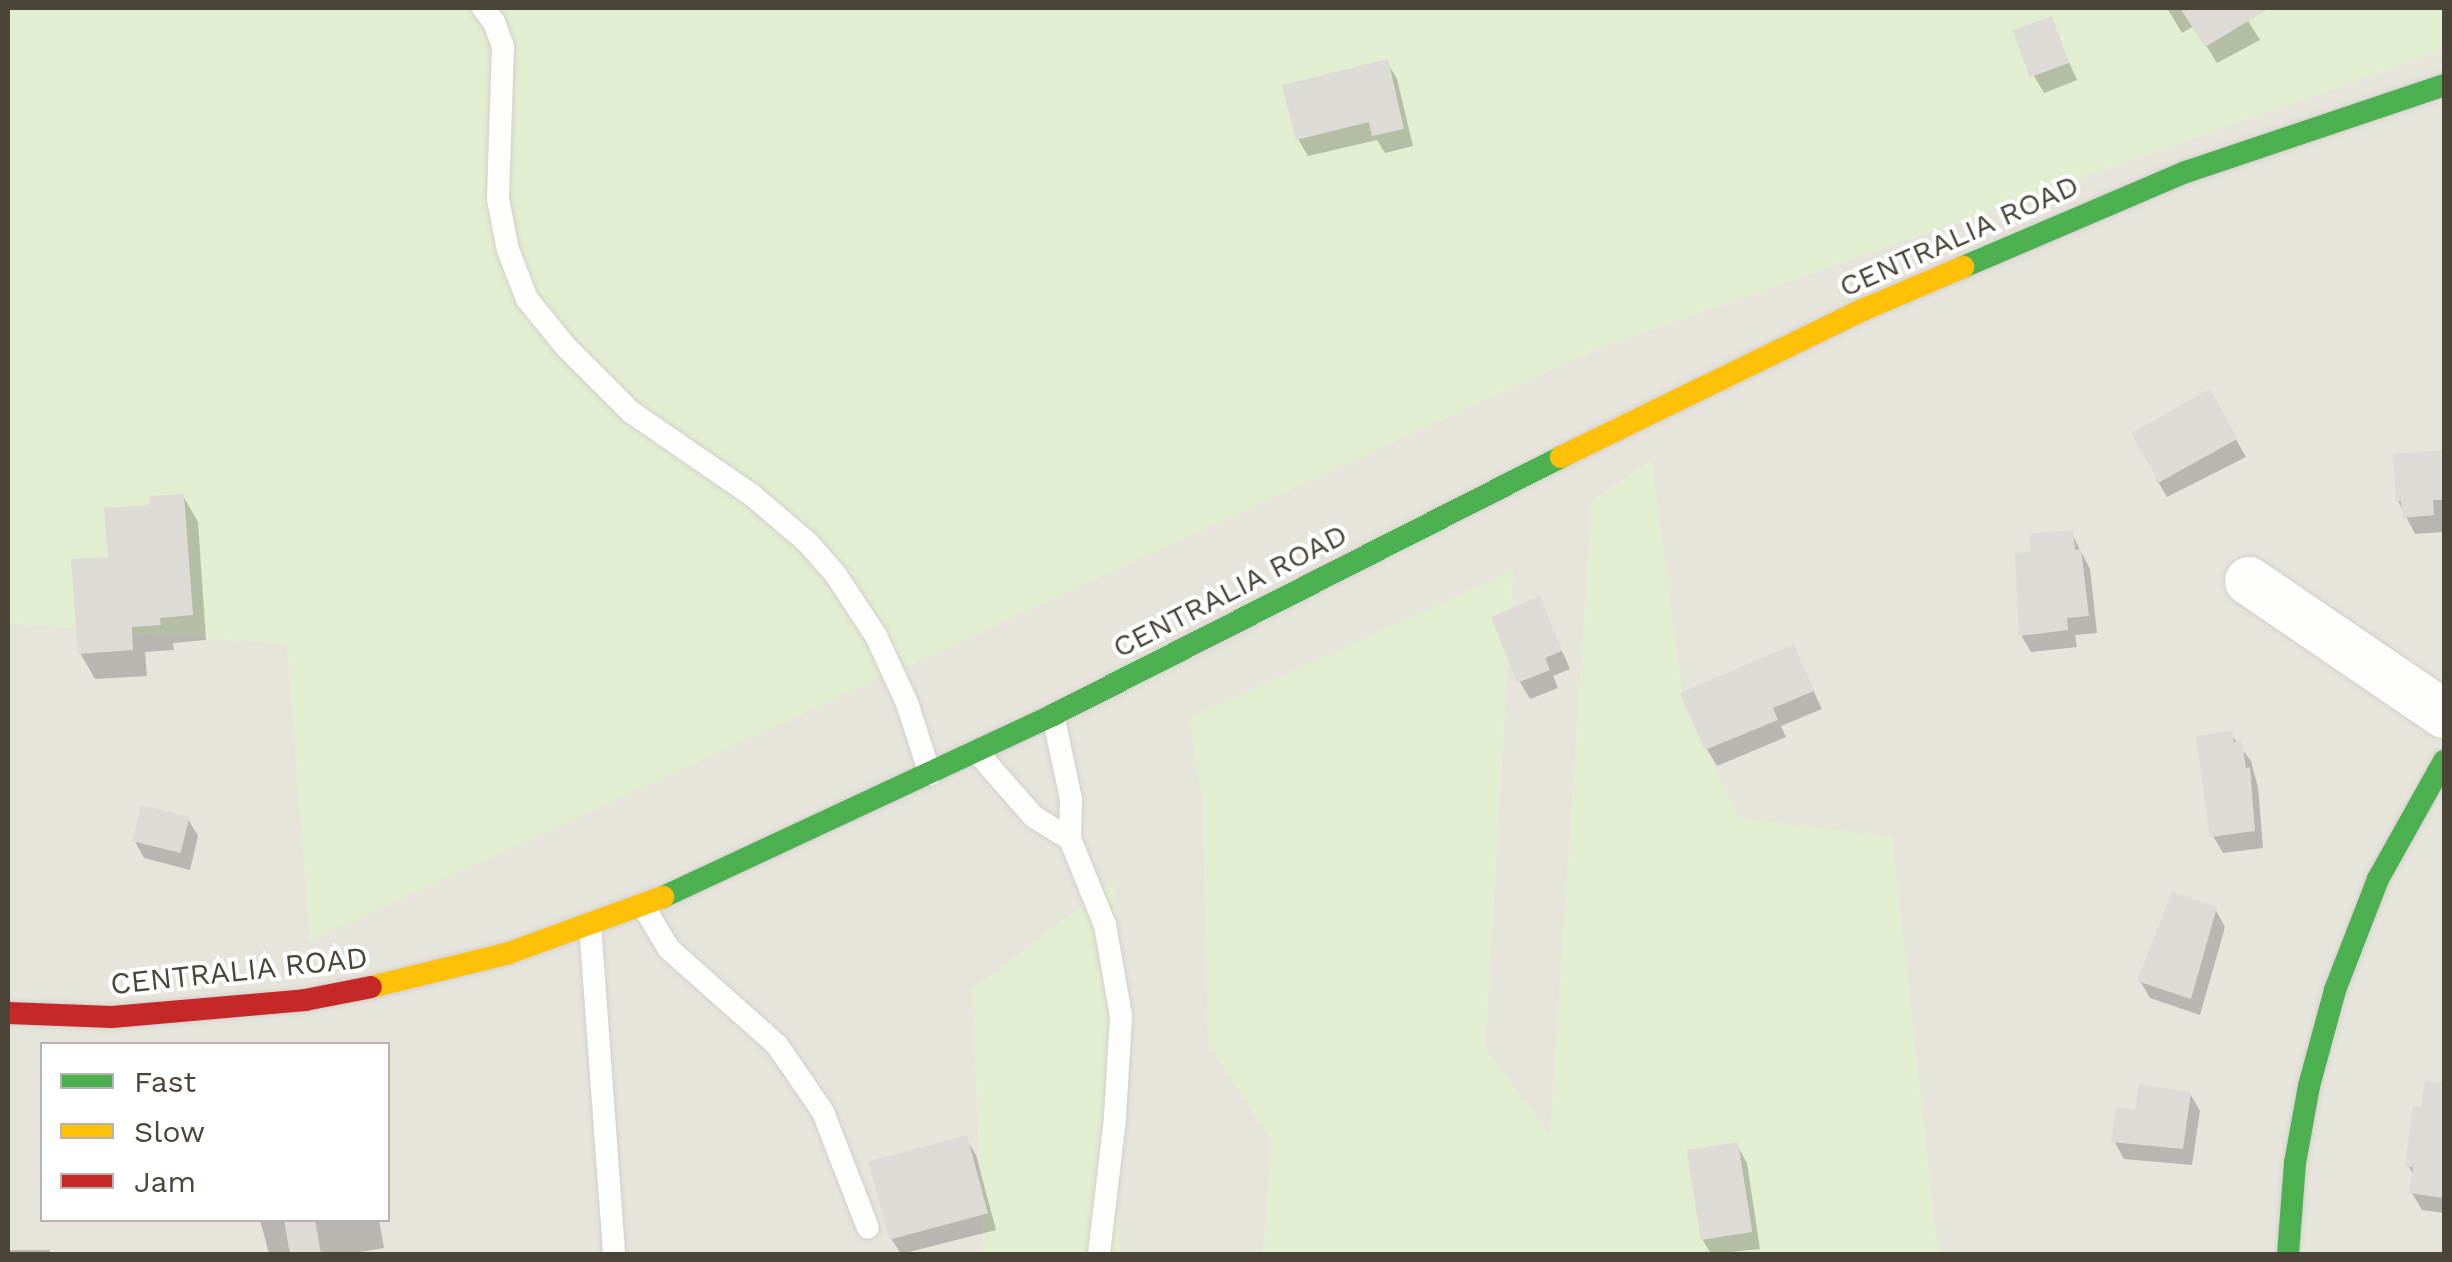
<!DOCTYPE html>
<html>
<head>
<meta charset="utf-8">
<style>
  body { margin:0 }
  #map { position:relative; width:2452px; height:1262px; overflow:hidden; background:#f4f2ee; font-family:"Work Sans",sans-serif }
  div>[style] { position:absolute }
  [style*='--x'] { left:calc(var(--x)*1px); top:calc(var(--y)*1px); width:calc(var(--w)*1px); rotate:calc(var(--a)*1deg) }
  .residential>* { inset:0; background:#e7e4dc }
  .green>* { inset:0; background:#e1eecf }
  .shadow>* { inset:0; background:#0003; transform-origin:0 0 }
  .building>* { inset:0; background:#dedbd6; transform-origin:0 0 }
  .roads { filter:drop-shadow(0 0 2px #d2d0cb) drop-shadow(0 0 2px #d2d0cb) }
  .lane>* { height:22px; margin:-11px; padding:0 11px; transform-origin:11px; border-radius:11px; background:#fdfdfc }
  .street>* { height:48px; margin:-24px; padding:0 24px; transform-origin:24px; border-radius:24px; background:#fdfdfc }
  .fast>* { height:22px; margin:-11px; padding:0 11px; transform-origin:11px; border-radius:11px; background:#4caf50 }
  .slow>* { height:22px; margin:-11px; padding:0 11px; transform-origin:11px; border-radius:11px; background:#ffc107 }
  .jam>* { height:22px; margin:-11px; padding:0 11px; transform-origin:11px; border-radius:11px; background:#c62828 }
  span { translate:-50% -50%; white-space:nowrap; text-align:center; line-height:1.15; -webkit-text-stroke:8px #fff; paint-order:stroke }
  .street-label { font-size:30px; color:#4b4439 }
  .frame { position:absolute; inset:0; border:10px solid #4b4439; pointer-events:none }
  .legend { position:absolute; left:40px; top:1042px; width:350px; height:180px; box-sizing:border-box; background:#fff; border:2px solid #b7b4b0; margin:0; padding:12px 18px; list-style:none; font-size:30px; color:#4b4439 }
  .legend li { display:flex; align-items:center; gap:20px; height:50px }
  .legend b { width:50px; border:2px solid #b7b4b0 }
</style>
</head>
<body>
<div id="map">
  <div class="residential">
    <i style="clip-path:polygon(evenodd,2444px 50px,2444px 1254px,1938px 1254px,1892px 838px,1740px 819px,1684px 708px,1651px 461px,1592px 501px,1550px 1136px,1485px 1049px,1513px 571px,1190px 718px,1203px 805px,1208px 1044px,1272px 1141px,1263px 1254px,1119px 1254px,1116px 881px,972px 990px,984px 1254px,8px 1254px,8px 623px,287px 644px,310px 940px,1592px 351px,2444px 50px,42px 1044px,388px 1044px,388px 1220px,42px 1220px,42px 1044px)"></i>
  </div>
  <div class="green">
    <i style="clip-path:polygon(8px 8px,2444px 8px,2444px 50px,1592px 351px,310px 941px,287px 644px,8px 623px)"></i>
    <i style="clip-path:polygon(1652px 460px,1684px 708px,1740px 818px,1892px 837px,1938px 1254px,1263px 1254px,1272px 1141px,1208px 1045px,1203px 805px,1189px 718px,1513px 570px,1485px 1049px,1550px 1135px,1592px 501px)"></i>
    <i style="clip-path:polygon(1116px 879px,1119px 1254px,984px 1254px,972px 990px)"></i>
  </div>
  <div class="shadow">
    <i style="clip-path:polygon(2167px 8px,2240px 8px,2260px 40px,2217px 63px,2194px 26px,2182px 33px)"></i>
    <i style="clip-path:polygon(2050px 19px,2077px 80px,2044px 93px,2034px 76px)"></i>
    <i style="clip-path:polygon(1387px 62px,1397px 79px,1413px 146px,1385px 153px,1377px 140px,1308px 156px,1298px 139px)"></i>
    <i style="clip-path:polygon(2209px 392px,2246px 457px,2167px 497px,2157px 480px)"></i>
    <i style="clip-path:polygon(2444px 453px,2442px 532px,2415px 534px,2398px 501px,2395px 456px)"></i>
    <i style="clip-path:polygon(183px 496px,198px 522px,206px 640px,173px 643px,174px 650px,145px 652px,147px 676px,95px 679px,80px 653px,110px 559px,153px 507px)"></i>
    <i style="clip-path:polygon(2071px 532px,2090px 569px,2097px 633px,2075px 635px,2077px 647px,2031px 652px,2021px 635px,2034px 554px)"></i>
    <i style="clip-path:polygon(1539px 599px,1570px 669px,1553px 676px,1558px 688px,1530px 699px,1520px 682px)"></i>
    <i style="clip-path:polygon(1793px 648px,1822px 709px,1781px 726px,1786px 737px,1717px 766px,1707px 749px)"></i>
    <i style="clip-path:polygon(2231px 734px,2251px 761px,2258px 787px,2263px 848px,2223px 853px,2213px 836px)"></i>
    <i style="clip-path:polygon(188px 819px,198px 836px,190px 870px,144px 858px,134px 840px)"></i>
    <i style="clip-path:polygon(2215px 909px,2225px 927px,2200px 1015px,2150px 998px,2140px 981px)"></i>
    <i style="clip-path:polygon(2190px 1094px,2200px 1111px,2192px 1165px,2124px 1159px,2114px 1141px,2137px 1113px)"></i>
    <i style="clip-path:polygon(2415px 1109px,2444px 1113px,2444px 1213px,2422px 1210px,2412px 1193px,2414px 1176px,2408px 1165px)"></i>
    <i style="clip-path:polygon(966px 1138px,976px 1155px,996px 1230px,901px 1254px,891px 1238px)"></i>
    <i style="clip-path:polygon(1737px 1145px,1747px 1163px,1760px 1249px,1711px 1254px,1702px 1239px)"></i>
    <i style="clip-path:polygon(260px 1220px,379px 1220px,384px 1248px,348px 1254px,269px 1254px)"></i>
    <i style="left:8px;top:1250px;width:42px;height:4px"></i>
  </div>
  <div class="building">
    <i style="clip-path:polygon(2180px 8px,2270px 8px,2205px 47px)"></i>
    <i style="left:2052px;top:16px;width:50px;height:42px;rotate:70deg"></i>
    <i style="clip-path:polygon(1388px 59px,1404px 129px,1372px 136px,1369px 122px,1296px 140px,1282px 85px)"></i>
    <i style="left:2210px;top:389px;width:57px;height:90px;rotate:61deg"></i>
    <i style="clip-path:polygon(2444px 450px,2444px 500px,2433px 500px,2434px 515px,2402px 518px,2401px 501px,2396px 502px,2393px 454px)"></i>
    <i style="clip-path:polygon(184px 494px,193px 615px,160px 618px,161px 625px,132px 627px,133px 650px,78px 654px,71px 559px,108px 557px,104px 508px,150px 505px,149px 496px)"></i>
    <i style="clip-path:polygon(2073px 530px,2075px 550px,2081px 549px,2089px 616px,2067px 618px,2068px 630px,2019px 636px,2015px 553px,2031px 551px,2029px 534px)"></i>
    <i style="clip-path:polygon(1540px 596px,1562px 651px,1545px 658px,1550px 670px,1517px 683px,1491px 617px)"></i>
    <i style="clip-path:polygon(1794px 644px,1814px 691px,1773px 708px,1778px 720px,1705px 750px,1680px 693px)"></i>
    <i style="clip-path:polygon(2232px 731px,2234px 742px,2242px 741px,2246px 768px,2250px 767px,2255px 831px,2210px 837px,2196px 736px)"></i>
    <i style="left:141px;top:805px;width:50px;height:37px;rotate:14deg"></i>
    <i style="clip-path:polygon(2172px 892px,2217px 907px,2191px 999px,2137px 981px)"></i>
    <i style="clip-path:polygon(2425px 1081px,2444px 1083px,2444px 1198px,2409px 1193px,2413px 1167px,2405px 1166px,2413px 1106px,2421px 1107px)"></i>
    <i style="clip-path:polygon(2139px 1084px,2191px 1092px,2183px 1149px,2111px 1142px,2116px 1108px,2135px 1110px)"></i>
    <i style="left:967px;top:1135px;width:81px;height:102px;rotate:75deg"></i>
    <i style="left:1738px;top:1142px;width:91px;height:52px;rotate:81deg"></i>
    <i style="clip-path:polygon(284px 1220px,315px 1220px,321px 1254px,290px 1254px)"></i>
  </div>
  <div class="roads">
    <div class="lane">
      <i style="--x:483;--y:8;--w:18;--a:52"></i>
      <i style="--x:494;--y:22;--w:27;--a:70"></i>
      <i style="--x:503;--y:47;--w:152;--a:91.9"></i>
      <i style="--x:498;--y:199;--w:52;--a:78.9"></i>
      <i style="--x:508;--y:250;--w:53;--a:68.8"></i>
      <i style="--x:527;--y:299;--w:62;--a:50.9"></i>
      <i style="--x:566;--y:347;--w:92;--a:45"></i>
      <i style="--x:631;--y:412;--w:148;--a:34.5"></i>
      <i style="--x:753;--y:496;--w:72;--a:40.5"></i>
      <i style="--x:808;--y:543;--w:43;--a:48.8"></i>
      <i style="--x:836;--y:575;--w:73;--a:56.7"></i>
      <i style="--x:876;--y:636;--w:74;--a:65.2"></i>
      <i style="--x:907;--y:703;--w:75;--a:72.1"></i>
      <i style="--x:977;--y:752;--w:86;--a:48.8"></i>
      <i style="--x:1034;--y:817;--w:42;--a:31.4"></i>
      <i style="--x:1070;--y:839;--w:40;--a:-88.6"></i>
      <i style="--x:1071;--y:799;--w:86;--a:-102.1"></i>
      <i style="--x:1070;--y:839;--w:93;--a:67.9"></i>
      <i style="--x:1105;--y:925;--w:92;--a:80"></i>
      <i style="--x:1121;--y:1016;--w:102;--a:93.4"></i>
      <i style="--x:1115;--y:1118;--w:137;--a:96.7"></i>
      <i style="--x:643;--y:906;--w:50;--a:58.8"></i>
      <i style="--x:669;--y:949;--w:144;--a:41.6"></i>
      <i style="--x:777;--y:1045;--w:81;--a:55.5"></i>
      <i style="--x:823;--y:1112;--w:124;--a:68.8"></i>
      <i style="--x:590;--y:925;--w:330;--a:85.8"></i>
    </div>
    <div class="street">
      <i style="--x:2249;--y:581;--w:236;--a:34.3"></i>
    </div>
    <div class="fast">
      <i style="--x:1963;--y:267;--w:242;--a:-23.1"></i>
      <i style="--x:2186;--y:172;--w:272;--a:-18.6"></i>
      <i style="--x:663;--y:897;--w:430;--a:-25"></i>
      <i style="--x:1053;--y:715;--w:570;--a:-26.92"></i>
      <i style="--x:2288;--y:1254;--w:91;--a:-85.6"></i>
      <i style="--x:2295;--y:1163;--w:78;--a:-79.7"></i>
      <i style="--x:2309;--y:1086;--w:99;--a:-74.8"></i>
      <i style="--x:2335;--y:990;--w:119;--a:-68.8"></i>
      <i style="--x:2378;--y:879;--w:135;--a:-60.8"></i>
    </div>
    <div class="slow">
      <i style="--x:1561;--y:457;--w:338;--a:-26"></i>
      <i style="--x:1865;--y:309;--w:107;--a:-23.2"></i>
      <i style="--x:371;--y:987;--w:142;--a:-13.8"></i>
      <i style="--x:509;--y:953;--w:164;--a:-20"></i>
    </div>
    <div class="jam">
      <i style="--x:8;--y:1013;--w:104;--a:2.2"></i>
      <i style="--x:112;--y:1017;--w:194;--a:-5"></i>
      <i style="--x:305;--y:1000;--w:67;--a:-11.1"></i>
    </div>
  </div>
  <div class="street-label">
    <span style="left:1959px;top:236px;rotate:-24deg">CENTRALIA ROAD</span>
    <span style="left:1230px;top:591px;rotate:-27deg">CENTRALIA ROAD</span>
    <span style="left:239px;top:971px;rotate:-6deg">CENTRALIA ROAD</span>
  </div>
  <div class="frame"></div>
  <ul class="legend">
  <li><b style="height:12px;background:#4caf50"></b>Fast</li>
  <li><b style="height:12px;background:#ffc107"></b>Slow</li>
  <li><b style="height:12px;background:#c62828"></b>Jam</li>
  </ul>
</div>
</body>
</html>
